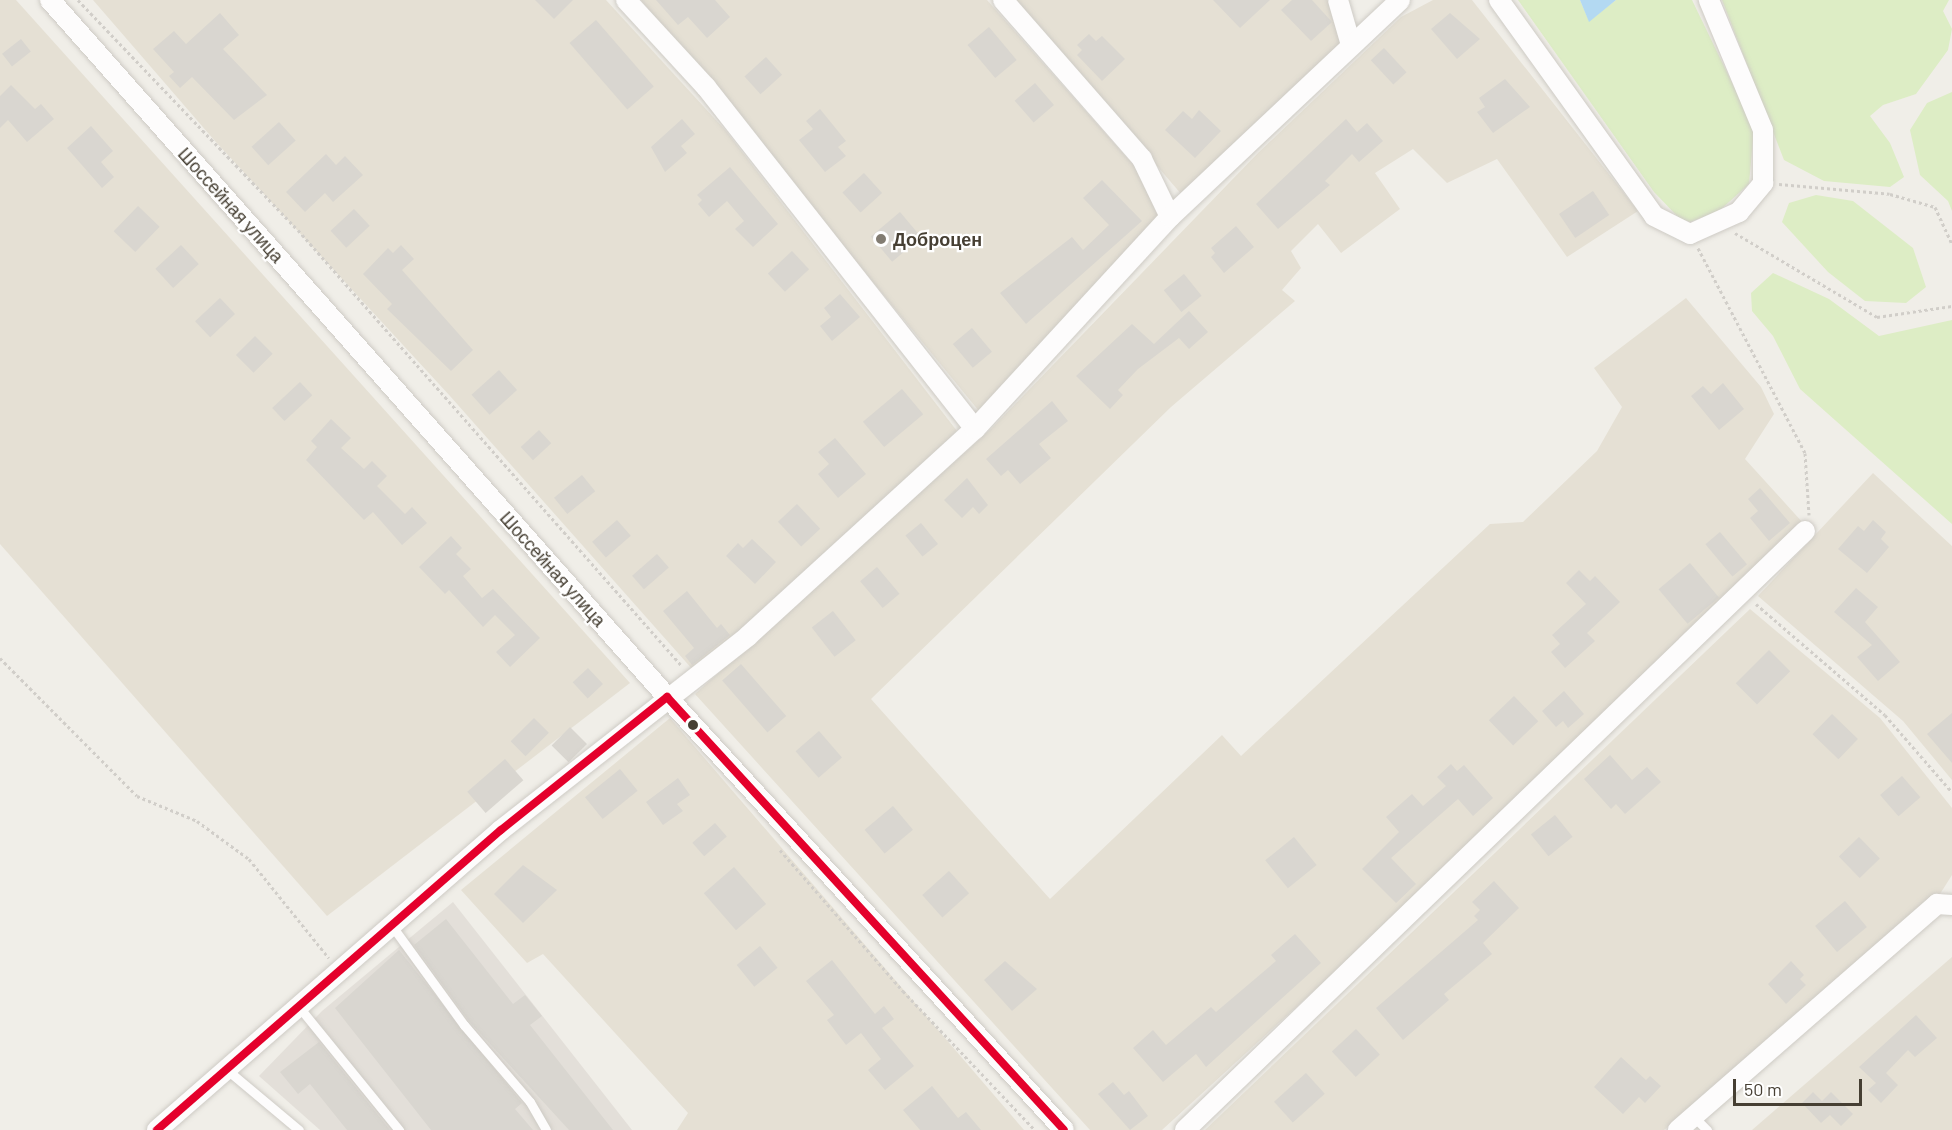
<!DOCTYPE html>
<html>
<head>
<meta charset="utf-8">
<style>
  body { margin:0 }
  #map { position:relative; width:1952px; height:1130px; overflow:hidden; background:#f0eee8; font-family:Barlow,sans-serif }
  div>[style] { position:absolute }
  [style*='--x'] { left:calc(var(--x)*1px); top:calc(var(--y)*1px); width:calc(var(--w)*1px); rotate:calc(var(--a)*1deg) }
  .residential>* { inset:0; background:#e5e0d4 }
  .industrial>* { inset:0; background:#e3dfd9 }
  .green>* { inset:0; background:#ddedc5 }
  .water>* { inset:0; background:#b3d9f2 }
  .building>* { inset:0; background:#d9d6d0; transform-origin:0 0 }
  .path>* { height:3px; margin-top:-1.5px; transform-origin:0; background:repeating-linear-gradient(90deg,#d1cec9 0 3px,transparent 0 6px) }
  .roads { filter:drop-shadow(0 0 2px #cecbc5) drop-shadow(0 0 2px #cecbc5) }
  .service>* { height:9px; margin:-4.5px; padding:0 4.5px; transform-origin:4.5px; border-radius:4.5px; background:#fdfcfc }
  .minor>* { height:20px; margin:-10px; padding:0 10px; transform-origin:10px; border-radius:10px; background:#fdfcfc }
  .bus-1>* { height:8px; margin:-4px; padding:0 4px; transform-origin:4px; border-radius:4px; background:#e4002b }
  .dots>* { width:16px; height:16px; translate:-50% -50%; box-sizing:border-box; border:3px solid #fff; border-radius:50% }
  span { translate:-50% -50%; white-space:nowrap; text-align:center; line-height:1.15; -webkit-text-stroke:4.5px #fff; paint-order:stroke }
  .street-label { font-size:18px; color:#463f33 }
  .poi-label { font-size:18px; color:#463f33; font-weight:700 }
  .left { translate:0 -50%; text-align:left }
  .scale { position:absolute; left:1733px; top:1079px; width:129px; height:27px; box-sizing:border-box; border:3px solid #463f33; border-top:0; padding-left:8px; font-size:18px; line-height:21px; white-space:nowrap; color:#463f33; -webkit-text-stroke:4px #fff; paint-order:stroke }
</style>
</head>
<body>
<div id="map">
  <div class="residential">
    <i style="clip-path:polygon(0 0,16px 0,630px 683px,327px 916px,0 544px)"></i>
    <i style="clip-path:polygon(93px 0,606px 0,726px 131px,957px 431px,825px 556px,693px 670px,450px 396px,215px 141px)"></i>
    <i style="clip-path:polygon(641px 0,987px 0,1136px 168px,1161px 214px,979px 411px)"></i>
    <i style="clip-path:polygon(1015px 0,1331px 0,1343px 42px,1182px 195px)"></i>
    <i style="clip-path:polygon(1433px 0,1472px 0,1638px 211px,1567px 257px,1497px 159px,1447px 183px,1413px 149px,1375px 173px,1400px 209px,1341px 253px,1318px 224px,1291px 251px,1301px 268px,1282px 290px,1295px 301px,1171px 407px,871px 699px,1050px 899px,1222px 735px,1241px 756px,1490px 524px,1523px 522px,1597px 451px,1622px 407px,1594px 368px,1686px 298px,1761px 387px,1774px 414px,1745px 459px,1804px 524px,1472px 846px,1162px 1130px,1090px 1130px,695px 694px,991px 429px,1257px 154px,1401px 17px)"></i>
    <i style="clip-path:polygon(1873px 473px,1952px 546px,1952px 780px,1903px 721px,1758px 596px)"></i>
    <i style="clip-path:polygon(1750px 609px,1880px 718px,1952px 808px,1952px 875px,1940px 894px,1664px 1130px,1205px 1130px)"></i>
    <i style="clip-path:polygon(670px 718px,1024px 1130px,677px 1130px,688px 1113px,543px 954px,527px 963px,461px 890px)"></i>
    <i style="clip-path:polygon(1952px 957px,1952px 1130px,1752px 1130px)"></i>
  </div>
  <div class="industrial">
    <i style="clip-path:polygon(453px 902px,632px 1130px,320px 1130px,259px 1076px,322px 1011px)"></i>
  </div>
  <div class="green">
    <i style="clip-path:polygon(1518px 0,1580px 0,1589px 21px,1616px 0,1692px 0,1754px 128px,1749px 184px,1719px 211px,1690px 222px,1679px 218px,1654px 192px)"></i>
    <i style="clip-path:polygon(1722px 0,1949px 0,1943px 11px,1952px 29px,1948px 50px,1916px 94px,1883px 105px,1870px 116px,1890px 143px,1904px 177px,1890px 187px,1824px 181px,1784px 160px)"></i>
    <i style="clip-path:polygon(1952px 92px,1952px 211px,1948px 201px,1920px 175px,1910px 130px,1927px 103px)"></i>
    <i style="clip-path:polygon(1816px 195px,1853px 201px,1913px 248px,1926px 287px,1906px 303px,1865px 301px,1828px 272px,1782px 222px,1789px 203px)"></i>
    <i style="clip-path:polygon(1773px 273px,1829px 299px,1879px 336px,1952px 320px,1952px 524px,1800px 389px,1773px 336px,1752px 311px,1751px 293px)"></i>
  </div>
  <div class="water">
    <i style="clip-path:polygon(1580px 0,1616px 0,1589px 22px)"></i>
  </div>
  <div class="building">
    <i style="clip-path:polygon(535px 0,573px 0,554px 19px)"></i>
    <i style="clip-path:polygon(656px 0,715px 0,730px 17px,707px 38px,688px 17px,678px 25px)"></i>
    <i style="clip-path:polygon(1213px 0,1270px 0,1240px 28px)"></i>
    <i style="clip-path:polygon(1292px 0,1312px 0,1332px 22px,1311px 41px,1281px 10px)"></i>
    <i style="clip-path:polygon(220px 13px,239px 35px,223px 49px,267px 95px,234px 120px,192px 77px,180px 88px,169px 76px,174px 72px,153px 49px,174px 31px,186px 44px)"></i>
    <i style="clip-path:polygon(1450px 13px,1480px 39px,1457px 59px,1431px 29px)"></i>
    <i style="left:596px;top:20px;width:88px;height:35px;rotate:49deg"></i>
    <i style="left:989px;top:27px;width:43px;height:28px;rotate:50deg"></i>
    <i style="clip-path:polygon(1089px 34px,1096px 41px,1102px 36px,1125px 59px,1102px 81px,1077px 55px,1082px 50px,1077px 45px)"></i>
    <i style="left:21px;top:39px;width:16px;height:24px;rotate:52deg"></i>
    <i style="left:1384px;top:48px;width:33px;height:18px;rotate:47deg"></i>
    <i style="left:766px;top:57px;width:24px;height:29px;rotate:48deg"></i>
    <i style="clip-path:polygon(1505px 79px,1530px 107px,1493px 133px,1477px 112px,1485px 107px,1479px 98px)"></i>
    <i style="left:1035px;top:83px;width:29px;height:27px;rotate:49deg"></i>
    <i style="clip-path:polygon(11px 85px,35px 109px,41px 104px,54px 119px,27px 142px,8px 120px,0 128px,0 96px)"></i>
    <i style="clip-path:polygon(820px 109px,846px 141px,838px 147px,846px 156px,825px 172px,799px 140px,813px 129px,806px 121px)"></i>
    <i style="clip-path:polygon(1199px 110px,1221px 131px,1195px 158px,1165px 130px,1183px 111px,1192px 119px)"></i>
    <i style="clip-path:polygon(682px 119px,695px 134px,681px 146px,687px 153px,665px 172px,651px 147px)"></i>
    <i style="clip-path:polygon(1346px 119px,1357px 132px,1367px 123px,1383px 141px,1359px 162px,1352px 154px,1325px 181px,1330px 185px,1278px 229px,1256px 204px)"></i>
    <i style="left:279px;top:122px;width:25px;height:37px;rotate:48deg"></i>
    <i style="clip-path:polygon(91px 126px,113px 151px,101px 162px,114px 177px,102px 188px,67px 148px)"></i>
    <i style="clip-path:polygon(326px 154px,336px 165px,345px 156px,363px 175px,333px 202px,325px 193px,305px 212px,286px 192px)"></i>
    <i style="clip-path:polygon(730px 167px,778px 224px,753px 247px,735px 229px,744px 221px,727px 201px,709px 217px,698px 204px,702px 200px,697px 195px)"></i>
    <i style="left:864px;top:173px;width:27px;height:29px;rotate:48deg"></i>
    <i style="clip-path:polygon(1102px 180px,1142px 221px,1026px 324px,1000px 293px,1072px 237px,1083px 250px,1109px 225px,1083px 198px)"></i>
    <i style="left:1593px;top:191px;width:29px;height:41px;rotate:56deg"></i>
    <i style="left:138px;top:206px;width:30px;height:35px;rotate:44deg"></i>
    <i style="left:354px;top:209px;width:23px;height:32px;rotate:47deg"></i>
    <i style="left:900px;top:212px;width:33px;height:38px;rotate:50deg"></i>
    <i style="clip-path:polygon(1236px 226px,1254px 247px,1224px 273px,1211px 257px,1215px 253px,1211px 248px)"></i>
    <i style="left:181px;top:245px;width:26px;height:35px;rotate:47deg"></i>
    <i style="clip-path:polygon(401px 245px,414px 259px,402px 270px,473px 350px,451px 371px,387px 309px,392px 304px,363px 274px,388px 248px,393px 253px)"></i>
    <i style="left:792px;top:251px;width:25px;height:33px;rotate:47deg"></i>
    <i style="left:1184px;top:274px;width:28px;height:26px;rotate:51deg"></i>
    <i style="clip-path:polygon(840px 294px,860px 317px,832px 341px,820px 326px,831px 317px,824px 308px)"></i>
    <i style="left:220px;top:298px;width:22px;height:34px;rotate:47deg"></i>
    <i style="clip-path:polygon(1189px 311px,1208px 332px,1189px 349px,1179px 338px,1138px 369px,1118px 390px,1123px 395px,1110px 409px,1076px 376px,1132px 324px,1154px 344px)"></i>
    <i style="left:972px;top:328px;width:31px;height:25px;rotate:50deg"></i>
    <i style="left:255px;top:336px;width:25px;height:27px;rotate:45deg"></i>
    <i style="left:499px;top:370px;width:27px;height:37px;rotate:48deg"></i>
    <i style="left:300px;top:382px;width:18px;height:38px;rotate:47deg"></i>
    <i style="clip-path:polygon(1723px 383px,1744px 409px,1719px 430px,1691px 396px,1703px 386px,1711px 394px)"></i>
    <i style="left:902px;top:389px;width:33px;height:51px;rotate:50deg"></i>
    <i style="clip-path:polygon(1052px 401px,1068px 421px,1039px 444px,1051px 458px,1020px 484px,1008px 470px,1001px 476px,986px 459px)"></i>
    <i style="clip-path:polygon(331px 419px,351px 438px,341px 448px,364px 469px,372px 461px,387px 476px,377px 486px,405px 514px,412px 507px,427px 523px,402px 545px,373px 512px,364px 520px,306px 460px,317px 447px,311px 441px)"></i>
    <i style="left:539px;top:430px;width:18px;height:25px;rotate:47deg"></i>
    <i style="clip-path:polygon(835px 438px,866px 474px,838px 498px,818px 474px,829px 464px,818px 452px)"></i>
    <i style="left:582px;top:475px;width:21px;height:36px;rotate:51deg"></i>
    <i style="clip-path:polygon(967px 478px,988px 505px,979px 514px,973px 507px,962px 518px,944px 500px)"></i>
    <i style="clip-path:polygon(1760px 488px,1790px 523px,1769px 541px,1750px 518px,1758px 511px,1748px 499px)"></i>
    <i style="left:797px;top:504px;width:34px;height:26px;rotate:47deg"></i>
    <i style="left:617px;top:520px;width:21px;height:33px;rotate:49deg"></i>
    <i style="clip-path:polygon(1873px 520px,1886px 532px,1881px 539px,1889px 547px,1867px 573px,1838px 549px,1858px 526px,1864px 531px)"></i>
    <i style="left:921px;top:523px;width:27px;height:20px;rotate:51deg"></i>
    <i style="left:1720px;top:532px;width:42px;height:19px;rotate:50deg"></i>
    <i style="clip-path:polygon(451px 536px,462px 548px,456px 554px,471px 569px,463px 576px,482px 598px,493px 589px,540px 638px,510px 667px,496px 652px,515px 635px,495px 615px,483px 627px,449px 590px,445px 594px,419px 567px)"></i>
    <i style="clip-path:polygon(752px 539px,776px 562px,755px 584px,726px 556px,738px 543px,743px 548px)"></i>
    <i style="left:657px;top:554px;width:18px;height:33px;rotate:49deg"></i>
    <i style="left:1690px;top:563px;width:45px;height:41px;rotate:50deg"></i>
    <i style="left:877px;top:567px;width:35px;height:22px;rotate:50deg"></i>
    <i style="clip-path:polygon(1579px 570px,1590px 581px,1595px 576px,1620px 602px,1587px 633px,1595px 641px,1565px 668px,1551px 652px,1560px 644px,1552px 635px,1586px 604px,1566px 583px)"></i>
    <i style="clip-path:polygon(1856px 588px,1878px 607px,1865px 622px,1900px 662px,1878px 681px,1857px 657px,1872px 645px,1834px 612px)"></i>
    <i style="clip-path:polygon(687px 591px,717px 628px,721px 624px,730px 635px,692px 665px,685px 656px,694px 648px,663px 611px)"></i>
    <i style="left:833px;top:611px;width:37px;height:27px;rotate:52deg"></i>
    <i style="left:1769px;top:650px;width:30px;height:47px;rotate:45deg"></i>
    <i style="left:741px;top:664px;width:69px;height:25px;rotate:49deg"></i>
    <i style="left:588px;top:668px;width:22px;height:21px;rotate:47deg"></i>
    <i style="clip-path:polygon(1564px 691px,1584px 714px,1568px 728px,1563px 721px,1556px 727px,1542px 711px)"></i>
    <i style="left:1514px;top:696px;width:35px;height:35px;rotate:46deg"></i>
    <i style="clip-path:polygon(1952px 713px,1952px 763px,1927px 734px)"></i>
    <i style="left:1832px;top:714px;width:36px;height:28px;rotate:44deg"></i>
    <i style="left:534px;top:718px;width:21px;height:33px;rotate:45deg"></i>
    <i style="left:570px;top:727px;width:24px;height:26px;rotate:45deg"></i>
    <i style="left:819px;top:731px;width:35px;height:31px;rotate:49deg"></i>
    <i style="clip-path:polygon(1610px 755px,1632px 780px,1647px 767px,1661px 782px,1625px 814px,1616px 804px,1611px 809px,1584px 779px)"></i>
    <i style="left:505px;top:759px;width:28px;height:50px;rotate:49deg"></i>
    <i style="clip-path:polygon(1451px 764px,1457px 771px,1464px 765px,1493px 798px,1473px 816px,1458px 799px,1391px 858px,1416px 884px,1396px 903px,1362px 869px,1399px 832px,1386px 817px,1412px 794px,1423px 806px,1446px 786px,1437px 777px)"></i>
    <i style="left:620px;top:769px;width:28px;height:45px;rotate:51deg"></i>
    <i style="left:1902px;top:776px;width:28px;height:29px;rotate:49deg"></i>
    <i style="clip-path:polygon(678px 778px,690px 795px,677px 804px,683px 811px,663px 825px,646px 802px)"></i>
    <i style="left:893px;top:806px;width:31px;height:37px;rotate:50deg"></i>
    <i style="left:1555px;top:815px;width:28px;height:31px;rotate:51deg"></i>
    <i style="left:715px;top:823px;width:18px;height:30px;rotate:49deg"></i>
    <i style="left:1294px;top:837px;width:36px;height:37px;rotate:51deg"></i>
    <i style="left:1859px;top:837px;width:30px;height:28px;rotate:46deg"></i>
    <i style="clip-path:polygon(523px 865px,557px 890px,523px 923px,494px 894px)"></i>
    <i style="left:734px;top:867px;width:49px;height:40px;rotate:49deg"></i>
    <i style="left:949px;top:871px;width:30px;height:36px;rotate:48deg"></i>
    <i style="clip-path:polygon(1494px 881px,1519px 908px,1483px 943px,1492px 954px,1444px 994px,1449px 1000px,1403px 1040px,1376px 1008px,1478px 920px,1474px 916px,1480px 910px,1472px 902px)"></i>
    <i style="left:1845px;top:901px;width:34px;height:39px;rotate:50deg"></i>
    <i style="clip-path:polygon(446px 919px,513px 1004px,525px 995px,542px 1016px,530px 1025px,613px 1130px,569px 1130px,469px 1021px,414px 945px)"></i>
    <i style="clip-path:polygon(1295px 934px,1321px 963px,1206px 1067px,1196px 1054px,1163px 1082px,1133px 1048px,1153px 1030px,1166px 1045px,1211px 1007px,1216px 1012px,1276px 961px,1271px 955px)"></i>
    <i style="left:760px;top:946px;width:28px;height:30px;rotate:51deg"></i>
    <i style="clip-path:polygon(399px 950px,522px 1103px,515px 1109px,533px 1130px,431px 1130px,335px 1008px)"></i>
    <i style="clip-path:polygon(832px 960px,875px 1014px,884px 1006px,894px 1019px,882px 1028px,914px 1066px,885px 1090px,868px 1070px,881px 1059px,861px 1033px,846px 1045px,827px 1020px,834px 1015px,806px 981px)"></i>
    <i style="clip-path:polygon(1005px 961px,1037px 989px,1012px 1011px,984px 980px)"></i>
    <i style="clip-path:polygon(1791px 961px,1804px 975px,1800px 979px,1806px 985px,1786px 1004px,1768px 984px)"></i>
    <i style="clip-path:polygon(1916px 1015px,1937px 1038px,1915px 1057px,1908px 1050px,1886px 1073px,1898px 1085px,1881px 1103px,1868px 1090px,1876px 1083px,1859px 1067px)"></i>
    <i style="left:1356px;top:1029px;width:35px;height:33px;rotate:47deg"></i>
    <i style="clip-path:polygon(319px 1042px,390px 1130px,347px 1130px,310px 1084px,298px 1094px,280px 1072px)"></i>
    <i style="clip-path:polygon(1621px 1057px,1646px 1080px,1650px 1076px,1661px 1086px,1645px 1103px,1639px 1097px,1623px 1114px,1594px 1087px)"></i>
    <i style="left:1306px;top:1073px;width:28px;height:43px;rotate:48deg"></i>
    <i style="clip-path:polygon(1113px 1082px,1124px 1095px,1129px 1091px,1148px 1116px,1130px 1130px,1098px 1094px)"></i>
    <i style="clip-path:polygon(932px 1086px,958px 1118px,966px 1112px,981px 1130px,920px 1130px,903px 1110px)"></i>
    <i style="clip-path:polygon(1813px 1092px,1822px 1101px,1831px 1092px,1853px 1114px,1841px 1126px,1830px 1115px,1821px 1123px,1802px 1103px)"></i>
  </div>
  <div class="path">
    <i style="--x:78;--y:0;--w:318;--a:46.3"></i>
    <i style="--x:298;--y:230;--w:580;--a:48.64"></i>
    <i style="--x:1779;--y:184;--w:111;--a:5.1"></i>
    <i style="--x:1890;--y:194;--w:47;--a:16.1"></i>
    <i style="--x:1935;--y:207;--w:41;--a:65.3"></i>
    <i style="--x:1735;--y:233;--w:165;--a:30.6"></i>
    <i style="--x:1877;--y:317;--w:76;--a:-8.3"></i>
    <i style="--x:1698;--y:248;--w:231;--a:62.4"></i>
    <i style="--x:1805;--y:453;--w:62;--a:86.3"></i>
    <i style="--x:1756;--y:604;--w:170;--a:40.7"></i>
    <i style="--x:1885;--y:715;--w:102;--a:49"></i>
    <i style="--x:0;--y:658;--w:194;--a:45.2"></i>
    <i style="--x:137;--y:796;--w:65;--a:22.6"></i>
    <i style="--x:197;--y:821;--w:64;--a:36.2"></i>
    <i style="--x:249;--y:859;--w:127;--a:51.1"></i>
    <i style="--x:780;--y:850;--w:187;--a:48.9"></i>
    <i style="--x:903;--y:991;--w:192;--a:46.5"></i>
  </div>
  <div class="roads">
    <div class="service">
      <i style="--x:392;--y:926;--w:122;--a:54"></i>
      <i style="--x:464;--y:1025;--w:101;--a:49.4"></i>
      <i style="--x:530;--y:1102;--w:32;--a:60"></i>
      <i style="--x:299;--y:1007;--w:159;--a:50.9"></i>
      <i style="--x:226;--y:1069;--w:95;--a:39.9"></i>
      <i style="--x:1693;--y:1116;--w:20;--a:45"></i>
    </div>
    <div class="minor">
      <i style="--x:50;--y:0;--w:931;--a:48.48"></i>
      <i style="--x:667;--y:697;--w:587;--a:47.48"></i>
      <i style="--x:626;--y:0;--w:118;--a:47.4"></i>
      <i style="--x:706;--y:87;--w:435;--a:51.8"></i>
      <i style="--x:1003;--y:0;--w:211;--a:48.8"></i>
      <i style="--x:1142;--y:159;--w:64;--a:64.2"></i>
      <i style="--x:1338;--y:0;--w:47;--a:73.9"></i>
      <i style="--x:1499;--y:0;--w:266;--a:54.3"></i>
      <i style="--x:1654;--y:216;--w:40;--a:26.6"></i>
      <i style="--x:1690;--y:234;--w:54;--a:-24.2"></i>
      <i style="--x:1739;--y:212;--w:38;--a:-50"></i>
      <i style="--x:1763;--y:183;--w:53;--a:-90"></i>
      <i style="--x:1763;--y:130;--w:141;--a:-112.6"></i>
      <i style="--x:157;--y:1130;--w:456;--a:-41.1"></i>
      <i style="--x:501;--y:830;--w:314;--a:-38.1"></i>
      <i style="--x:748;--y:636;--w:307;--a:-42.4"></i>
      <i style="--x:975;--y:429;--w:288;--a:-47.4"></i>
      <i style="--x:1170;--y:217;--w:316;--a:-43.3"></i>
      <i style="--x:1185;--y:1130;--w:862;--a:-44.01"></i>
      <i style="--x:1678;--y:1130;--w:344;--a:-41.1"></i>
      <i style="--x:1937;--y:904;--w:15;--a:4"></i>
    </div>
  </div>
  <div class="bus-1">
    <i style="--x:157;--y:1130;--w:456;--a:-41.1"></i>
    <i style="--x:501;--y:830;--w:213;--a:-38.7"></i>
    <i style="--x:667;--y:697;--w:587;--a:47.48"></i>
  </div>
  <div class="dots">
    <i style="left:881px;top:239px;background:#827c72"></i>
    <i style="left:693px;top:725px;background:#463f33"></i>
  </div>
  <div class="street-label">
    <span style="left:231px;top:205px;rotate:48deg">Шоссейная улица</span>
    <span style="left:553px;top:569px;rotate:48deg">Шоссейная улица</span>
  </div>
  <div class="poi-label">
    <span class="left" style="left:893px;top:239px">Доброцен</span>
  </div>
  <div class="scale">50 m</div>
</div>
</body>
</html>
